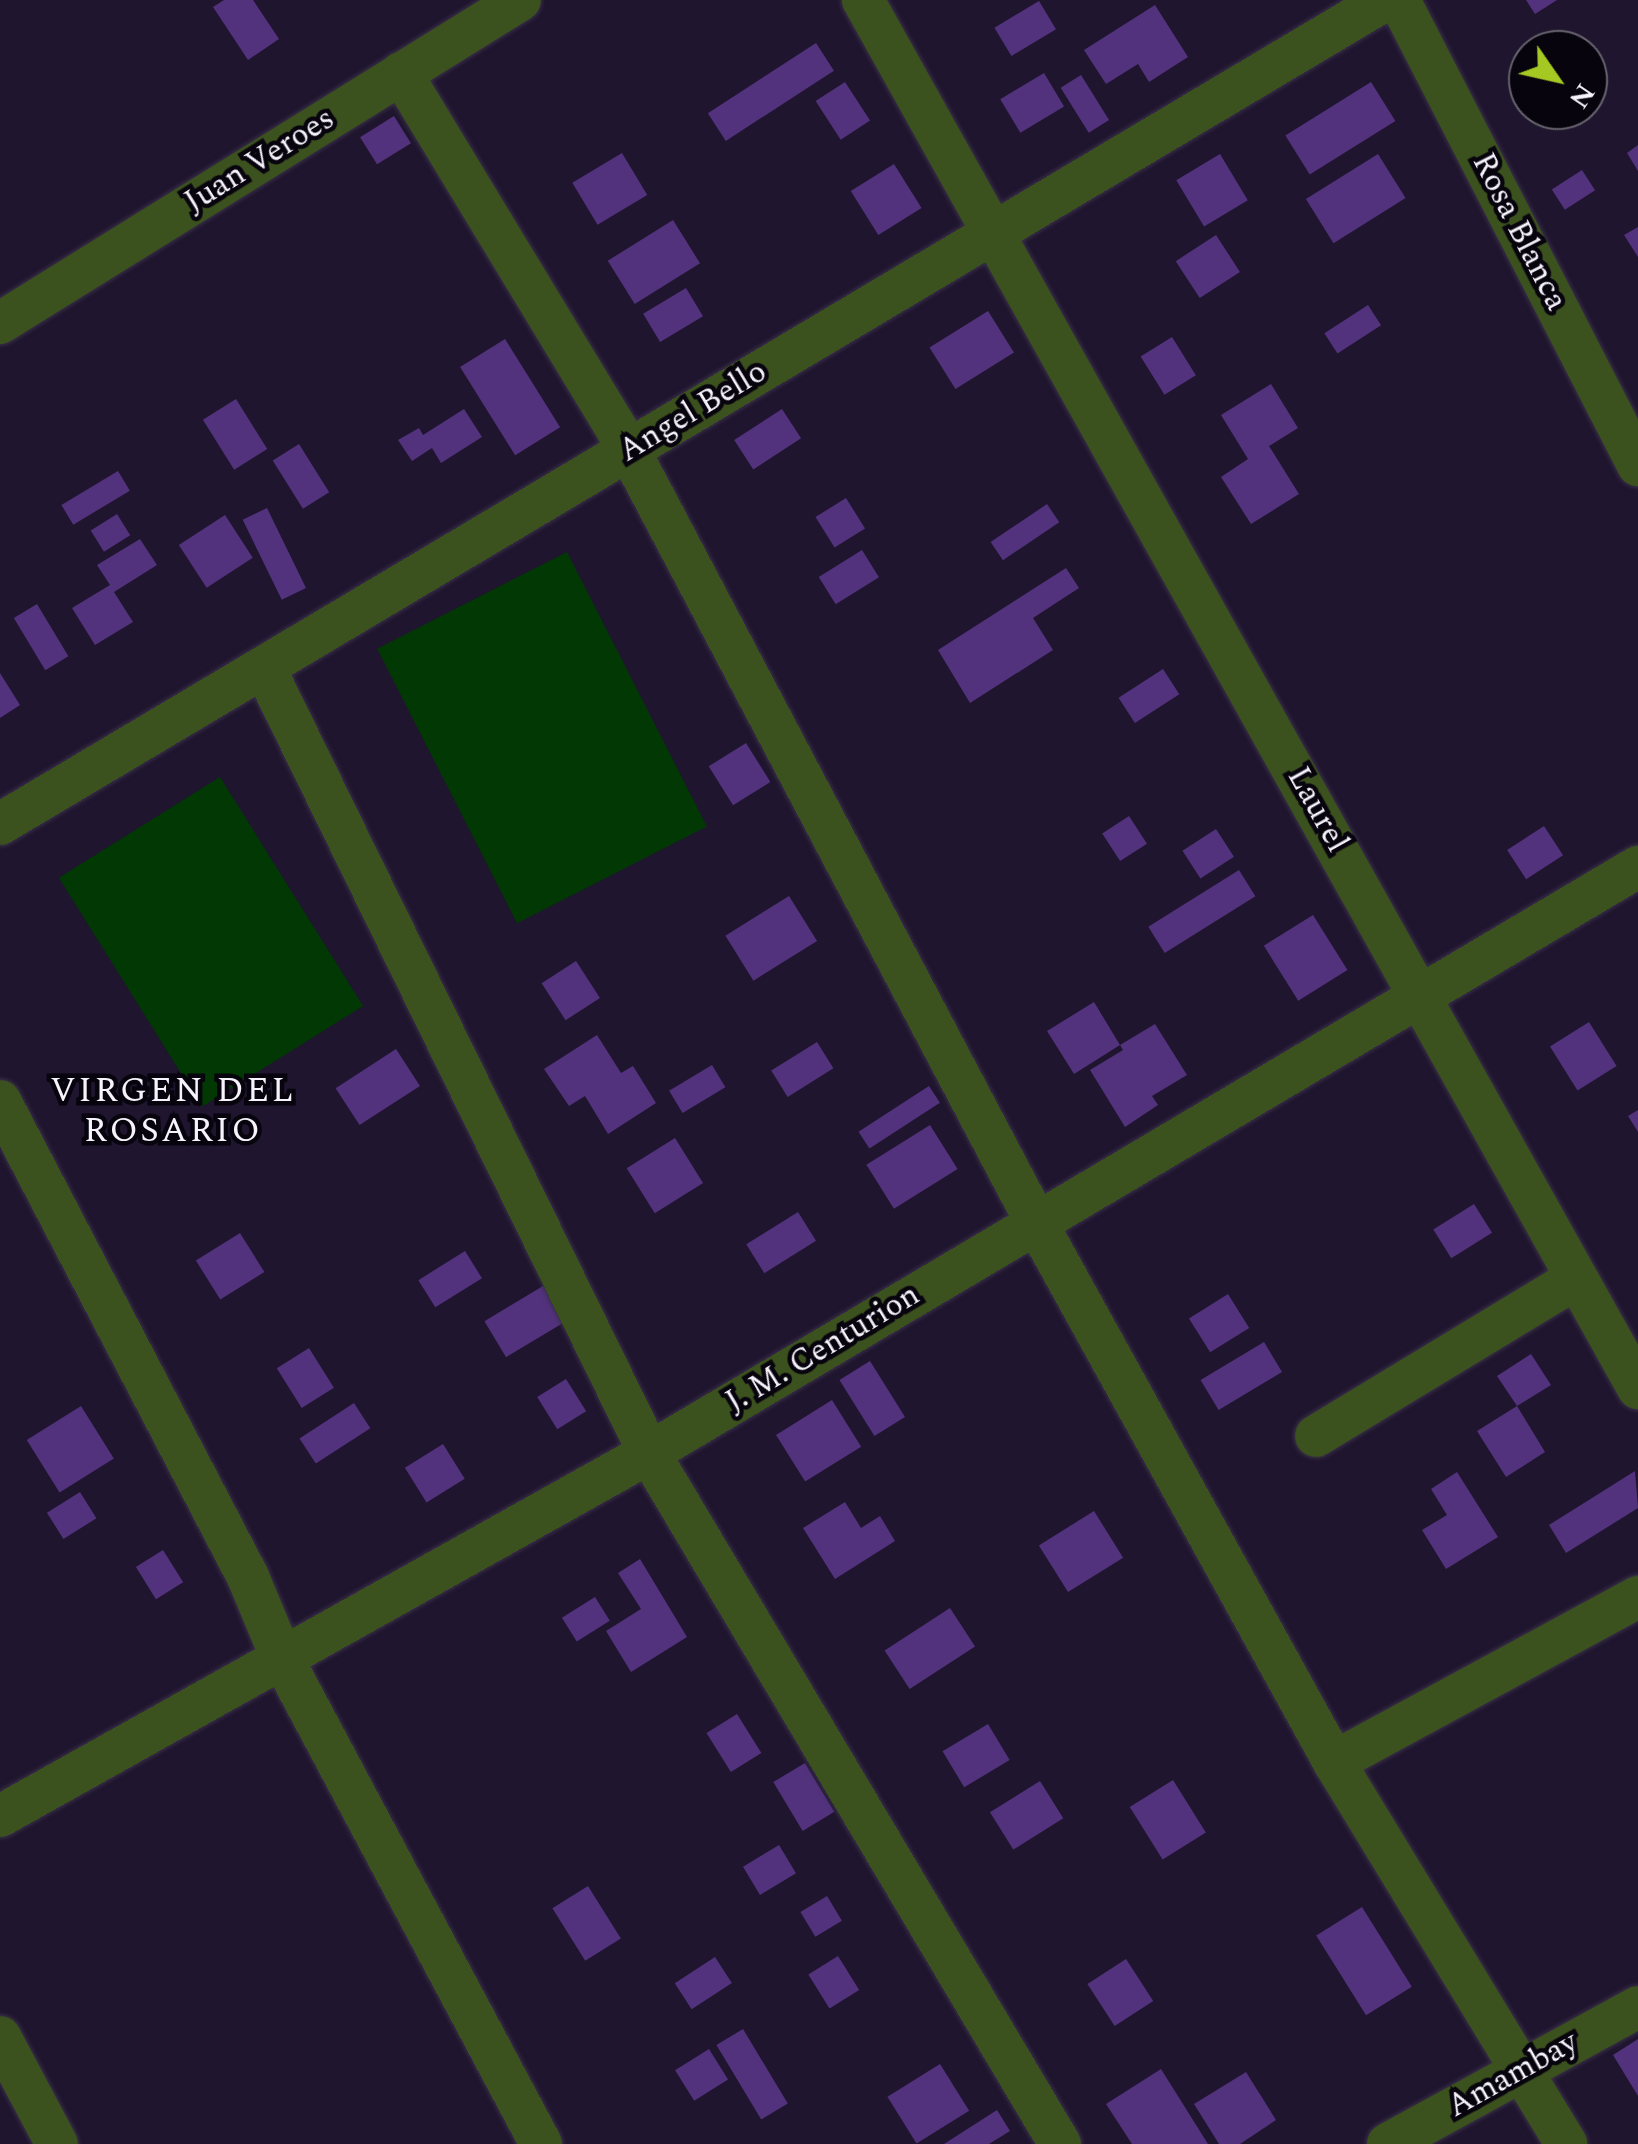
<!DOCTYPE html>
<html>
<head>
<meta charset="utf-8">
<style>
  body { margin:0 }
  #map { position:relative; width:1638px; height:2144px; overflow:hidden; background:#1f152e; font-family:Spectral,serif }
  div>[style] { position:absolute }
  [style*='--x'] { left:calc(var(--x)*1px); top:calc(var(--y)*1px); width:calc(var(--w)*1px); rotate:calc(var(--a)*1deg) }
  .green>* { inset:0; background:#023803; transform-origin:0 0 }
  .building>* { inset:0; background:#52327d; transform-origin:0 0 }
  .roads { filter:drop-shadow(0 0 2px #393047) drop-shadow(0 0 2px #393047) }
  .minor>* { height:42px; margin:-21px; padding:0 21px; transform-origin:21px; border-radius:21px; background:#3c521e }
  span { translate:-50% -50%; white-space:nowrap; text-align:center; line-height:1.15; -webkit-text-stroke:9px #07040e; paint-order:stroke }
  .street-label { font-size:32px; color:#f6f3fd }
  .neighbourhood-label { font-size:35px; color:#f6f3fd; letter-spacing:2.5px }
  .north { position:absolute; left:1508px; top:30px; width:100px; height:100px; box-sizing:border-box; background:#07040e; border:2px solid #67646e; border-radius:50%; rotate:124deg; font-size:28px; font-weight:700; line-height:40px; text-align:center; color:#f6f3fd }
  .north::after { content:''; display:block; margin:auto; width:35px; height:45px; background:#a5c822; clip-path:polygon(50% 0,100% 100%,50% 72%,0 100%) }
</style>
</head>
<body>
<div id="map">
  <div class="green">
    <i style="left:567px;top:552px;width:308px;height:213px;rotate:63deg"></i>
    <i style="left:220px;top:777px;width:270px;height:190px;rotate:58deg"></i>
  </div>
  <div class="building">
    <i style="clip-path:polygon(224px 0,253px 0,279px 39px,248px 60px,213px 7px)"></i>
    <i style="clip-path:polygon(1526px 0,1557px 0,1535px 14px)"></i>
    <i style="left:1039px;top:1px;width:33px;height:52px;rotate:59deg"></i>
    <i style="clip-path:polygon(1155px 5px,1188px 57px,1149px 82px,1138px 64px,1106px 84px,1084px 50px)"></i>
    <i style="left:816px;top:43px;width:33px;height:129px;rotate:57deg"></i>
    <i style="left:1044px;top:73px;width:39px;height:51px;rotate:59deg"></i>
    <i style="left:1081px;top:75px;width:53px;height:24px;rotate:58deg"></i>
    <i style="left:845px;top:82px;width:46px;height:35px;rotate:57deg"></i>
    <i style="left:1371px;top:82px;width:46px;height:101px;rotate:58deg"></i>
    <i style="left:394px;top:116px;width:32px;height:40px;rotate:58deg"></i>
    <i style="clip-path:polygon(1638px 145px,1638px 171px,1627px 153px)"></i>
    <i style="left:622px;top:153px;width:49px;height:58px;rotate:59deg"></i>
    <i style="left:1220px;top:154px;width:54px;height:51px;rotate:59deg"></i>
    <i style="left:1378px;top:154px;width:52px;height:85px;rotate:58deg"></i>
    <i style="left:894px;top:164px;width:52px;height:51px;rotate:58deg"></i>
    <i style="left:1582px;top:170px;width:24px;height:36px;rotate:57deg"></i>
    <i style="left:673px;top:220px;width:51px;height:77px;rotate:58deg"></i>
    <i style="clip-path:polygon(1638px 227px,1638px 257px,1624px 235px)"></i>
    <i style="left:1216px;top:235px;width:44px;height:48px;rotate:57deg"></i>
    <i style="left:686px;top:288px;width:33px;height:50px;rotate:59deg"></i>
    <i style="left:1368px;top:305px;width:24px;height:52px;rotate:57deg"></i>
    <i style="left:988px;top:311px;width:49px;height:69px;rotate:58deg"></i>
    <i style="left:1172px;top:337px;width:45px;height:37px;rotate:58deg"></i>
    <i style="left:505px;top:339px;width:104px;height:53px;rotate:58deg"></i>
    <i style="clip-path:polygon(1271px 384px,1298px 428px,1269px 446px,1299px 494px,1251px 524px,1221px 477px,1248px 459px,1221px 415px)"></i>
    <i style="left:236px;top:399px;width:59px;height:39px;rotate:58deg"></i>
    <i style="clip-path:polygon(464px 409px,482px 437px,441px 463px,432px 448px,412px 461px,398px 440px,419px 428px,423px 435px)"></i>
    <i style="left:782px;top:409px;width:35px;height:57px;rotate:57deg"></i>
    <i style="left:299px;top:444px;width:57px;height:31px;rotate:58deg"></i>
    <i style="left:118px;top:471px;width:23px;height:66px;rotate:59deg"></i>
    <i style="left:846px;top:498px;width:36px;height:36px;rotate:58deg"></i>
    <i style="left:1047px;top:504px;width:22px;height:68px;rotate:56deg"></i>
    <i style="left:267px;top:508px;width:89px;height:27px;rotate:64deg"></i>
    <i style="left:117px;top:514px;width:25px;height:31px;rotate:58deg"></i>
    <i style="left:225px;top:515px;width:51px;height:55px;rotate:57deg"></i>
    <i style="clip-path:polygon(140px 539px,157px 565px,114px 592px,133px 622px,95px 645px,72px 608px,110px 585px,97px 565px)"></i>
    <i style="left:862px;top:550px;width:32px;height:51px;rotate:58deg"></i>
    <i style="clip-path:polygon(1066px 568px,1079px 588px,1033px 618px,1053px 650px,970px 703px,938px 650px)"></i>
    <i style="left:37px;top:604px;width:61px;height:27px;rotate:59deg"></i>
    <i style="left:1163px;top:669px;width:30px;height:53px;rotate:57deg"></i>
    <i style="clip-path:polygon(0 673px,20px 705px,0 718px)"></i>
    <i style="left:746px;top:743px;width:46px;height:44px;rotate:58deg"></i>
    <i style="left:1129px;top:816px;width:33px;height:32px;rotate:57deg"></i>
    <i style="left:1544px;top:826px;width:35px;height:44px;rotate:57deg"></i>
    <i style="left:1216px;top:829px;width:33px;height:40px;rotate:57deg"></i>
    <i style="left:1239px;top:870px;width:31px;height:107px;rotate:58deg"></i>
    <i style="left:789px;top:896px;width:53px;height:75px;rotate:58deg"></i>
    <i style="left:1313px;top:915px;width:65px;height:58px;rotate:58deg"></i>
    <i style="left:576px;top:961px;width:44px;height:41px;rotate:57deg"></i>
    <i style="clip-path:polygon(1094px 1002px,1120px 1045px,1155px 1024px,1187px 1075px,1152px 1096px,1158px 1105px,1125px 1127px,1090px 1070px,1123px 1050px,1120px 1045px,1074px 1074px,1047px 1031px)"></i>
    <i style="left:1589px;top:1022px;width:52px;height:46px;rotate:58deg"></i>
    <i style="clip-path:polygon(597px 1035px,621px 1073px,633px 1066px,656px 1103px,608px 1134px,585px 1096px,569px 1106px,544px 1069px)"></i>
    <i style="left:817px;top:1042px;width:31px;height:54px;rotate:58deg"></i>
    <i style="left:396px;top:1049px;width:44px;height:72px;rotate:57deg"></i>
    <i style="left:712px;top:1065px;width:26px;height:50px;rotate:59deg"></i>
    <i style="left:929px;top:1086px;width:20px;height:84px;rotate:57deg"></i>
    <i style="clip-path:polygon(1638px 1110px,1638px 1132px,1628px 1116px)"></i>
    <i style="left:930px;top:1125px;width:52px;height:75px;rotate:58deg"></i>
    <i style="left:675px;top:1138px;width:53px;height:57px;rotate:58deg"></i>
    <i style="left:1474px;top:1204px;width:34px;height:48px;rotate:58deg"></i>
    <i style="left:798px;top:1212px;width:34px;height:61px;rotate:58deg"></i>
    <i style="left:240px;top:1233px;width:46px;height:52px;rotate:58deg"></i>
    <i style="left:465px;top:1251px;width:32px;height:55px;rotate:58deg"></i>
    <i style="left:553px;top:1280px;width:42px;height:80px;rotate:59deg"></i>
    <i style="left:1228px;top:1294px;width:40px;height:46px;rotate:58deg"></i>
    <i style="left:1264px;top:1342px;width:35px;height:74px;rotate:59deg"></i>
    <i style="left:309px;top:1348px;width:47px;height:38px;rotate:58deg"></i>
    <i style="clip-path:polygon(1531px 1354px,1551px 1385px,1517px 1406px,1545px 1452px,1506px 1477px,1477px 1431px,1517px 1406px,1497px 1376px)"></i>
    <i style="left:870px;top:1361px;width:66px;height:36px;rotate:58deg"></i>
    <i style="left:566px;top:1379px;width:38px;height:34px;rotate:58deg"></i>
    <i style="left:832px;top:1400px;width:55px;height:66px;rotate:58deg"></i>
    <i style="left:354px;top:1403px;width:30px;height:65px;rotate:57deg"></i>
    <i style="left:81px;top:1406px;width:62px;height:64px;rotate:58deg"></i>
    <i style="left:443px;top:1444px;width:41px;height:45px;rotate:58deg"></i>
    <i style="clip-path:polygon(1635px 1471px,1638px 1508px,1566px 1553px,1549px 1525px)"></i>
    <i style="clip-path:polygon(1457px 1472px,1498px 1537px,1446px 1569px,1422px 1530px,1447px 1515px,1431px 1489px)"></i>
    <i style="left:80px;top:1492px;width:31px;height:39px;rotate:58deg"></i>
    <i style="clip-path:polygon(845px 1502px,861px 1528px,880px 1516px,895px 1541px,835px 1579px,803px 1528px)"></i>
    <i style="left:1094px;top:1511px;width:55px;height:65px;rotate:58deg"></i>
    <i style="left:163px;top:1550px;width:38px;height:32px;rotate:58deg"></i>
    <i style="clip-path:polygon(640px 1559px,687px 1637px,631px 1672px,606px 1631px,641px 1609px,618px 1573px)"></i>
    <i style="left:595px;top:1597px;width:28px;height:39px;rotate:58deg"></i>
    <i style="left:950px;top:1608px;width:46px;height:78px;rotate:57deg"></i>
    <i style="left:737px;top:1714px;width:46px;height:36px;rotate:58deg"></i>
    <i style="left:988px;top:1724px;width:42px;height:53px;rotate:59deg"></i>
    <i style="left:805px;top:1763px;width:57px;height:37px;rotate:59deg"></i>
    <i style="left:1173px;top:1780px;width:62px;height:51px;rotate:58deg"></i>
    <i style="left:1040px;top:1781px;width:44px;height:59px;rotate:58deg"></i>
    <i style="left:779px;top:1845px;width:33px;height:42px;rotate:59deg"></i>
    <i style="left:588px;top:1886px;width:62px;height:42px;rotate:58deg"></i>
    <i style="left:827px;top:1896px;width:29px;height:31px;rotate:59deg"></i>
    <i style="left:1362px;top:1907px;width:94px;height:54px;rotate:58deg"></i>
    <i style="left:838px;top:1956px;width:40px;height:35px;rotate:58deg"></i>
    <i style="left:715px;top:1957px;width:31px;height:48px;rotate:57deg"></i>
    <i style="left:1126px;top:1959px;width:50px;height:46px;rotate:57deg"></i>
    <i style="left:743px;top:2029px;width:87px;height:31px;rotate:59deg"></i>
    <i style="clip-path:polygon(1638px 2039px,1638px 2096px,1613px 2055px)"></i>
    <i style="left:709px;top:2049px;width:36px;height:40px;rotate:58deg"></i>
    <i style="left:940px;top:2064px;width:55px;height:62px;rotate:58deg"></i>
    <i style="clip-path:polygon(1161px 2069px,1208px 2144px,1132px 2144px,1106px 2104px)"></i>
    <i style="clip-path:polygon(1246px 2072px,1276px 2120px,1240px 2144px,1219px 2144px,1194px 2104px)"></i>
    <i style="clip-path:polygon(997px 2110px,1010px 2131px,989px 2144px,944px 2144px)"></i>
  </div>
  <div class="roads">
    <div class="minor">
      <i style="--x:863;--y:0;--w:1590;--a:60.82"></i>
      <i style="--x:1399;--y:0;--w:523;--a:62.8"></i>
      <i style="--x:401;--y:73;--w:441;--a:58.8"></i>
      <i style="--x:629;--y:450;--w:873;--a:62.2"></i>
      <i style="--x:1036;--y:1222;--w:617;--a:61.11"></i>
      <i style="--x:1334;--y:1762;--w:447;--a:58.7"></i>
      <i style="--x:0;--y:323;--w:612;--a:-31.85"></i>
      <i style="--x:264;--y:667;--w:875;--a:63.9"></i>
      <i style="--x:649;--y:1453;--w:804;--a:59.26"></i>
      <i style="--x:0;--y:824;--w:1612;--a:-30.75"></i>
      <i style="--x:0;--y:1101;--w:537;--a:62.48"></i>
      <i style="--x:248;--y:1577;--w:83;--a:67.4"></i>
      <i style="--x:280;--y:1654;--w:555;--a:61.96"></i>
      <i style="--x:1316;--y:1436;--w:303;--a:-31.2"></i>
      <i style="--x:1334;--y:1762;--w:346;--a:-28.5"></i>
      <i style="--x:0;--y:1816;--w:744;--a:-29.22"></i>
      <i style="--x:649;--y:1453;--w:1150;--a:-30.65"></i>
      <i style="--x:0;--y:2037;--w:121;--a:62"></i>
      <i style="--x:1388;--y:2144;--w:285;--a:-28.7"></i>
    </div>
  </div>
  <div class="street-label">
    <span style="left:260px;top:161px;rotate:-32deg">Juan Veroes</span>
    <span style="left:1519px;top:232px;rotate:63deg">Rosa Blanca</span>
    <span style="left:693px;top:412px;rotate:-31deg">Angel Bello</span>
    <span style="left:1317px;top:810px;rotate:61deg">Laurel</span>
    <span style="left:823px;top:1349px;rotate:-31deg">J. M. Centurion</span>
    <span style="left:1513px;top:2075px;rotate:-29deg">Amambay</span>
  </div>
  <div class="neighbourhood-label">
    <span style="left:173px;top:1111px">VIRGEN DEL<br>ROSARIO</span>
  </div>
  <div class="north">N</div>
</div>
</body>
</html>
